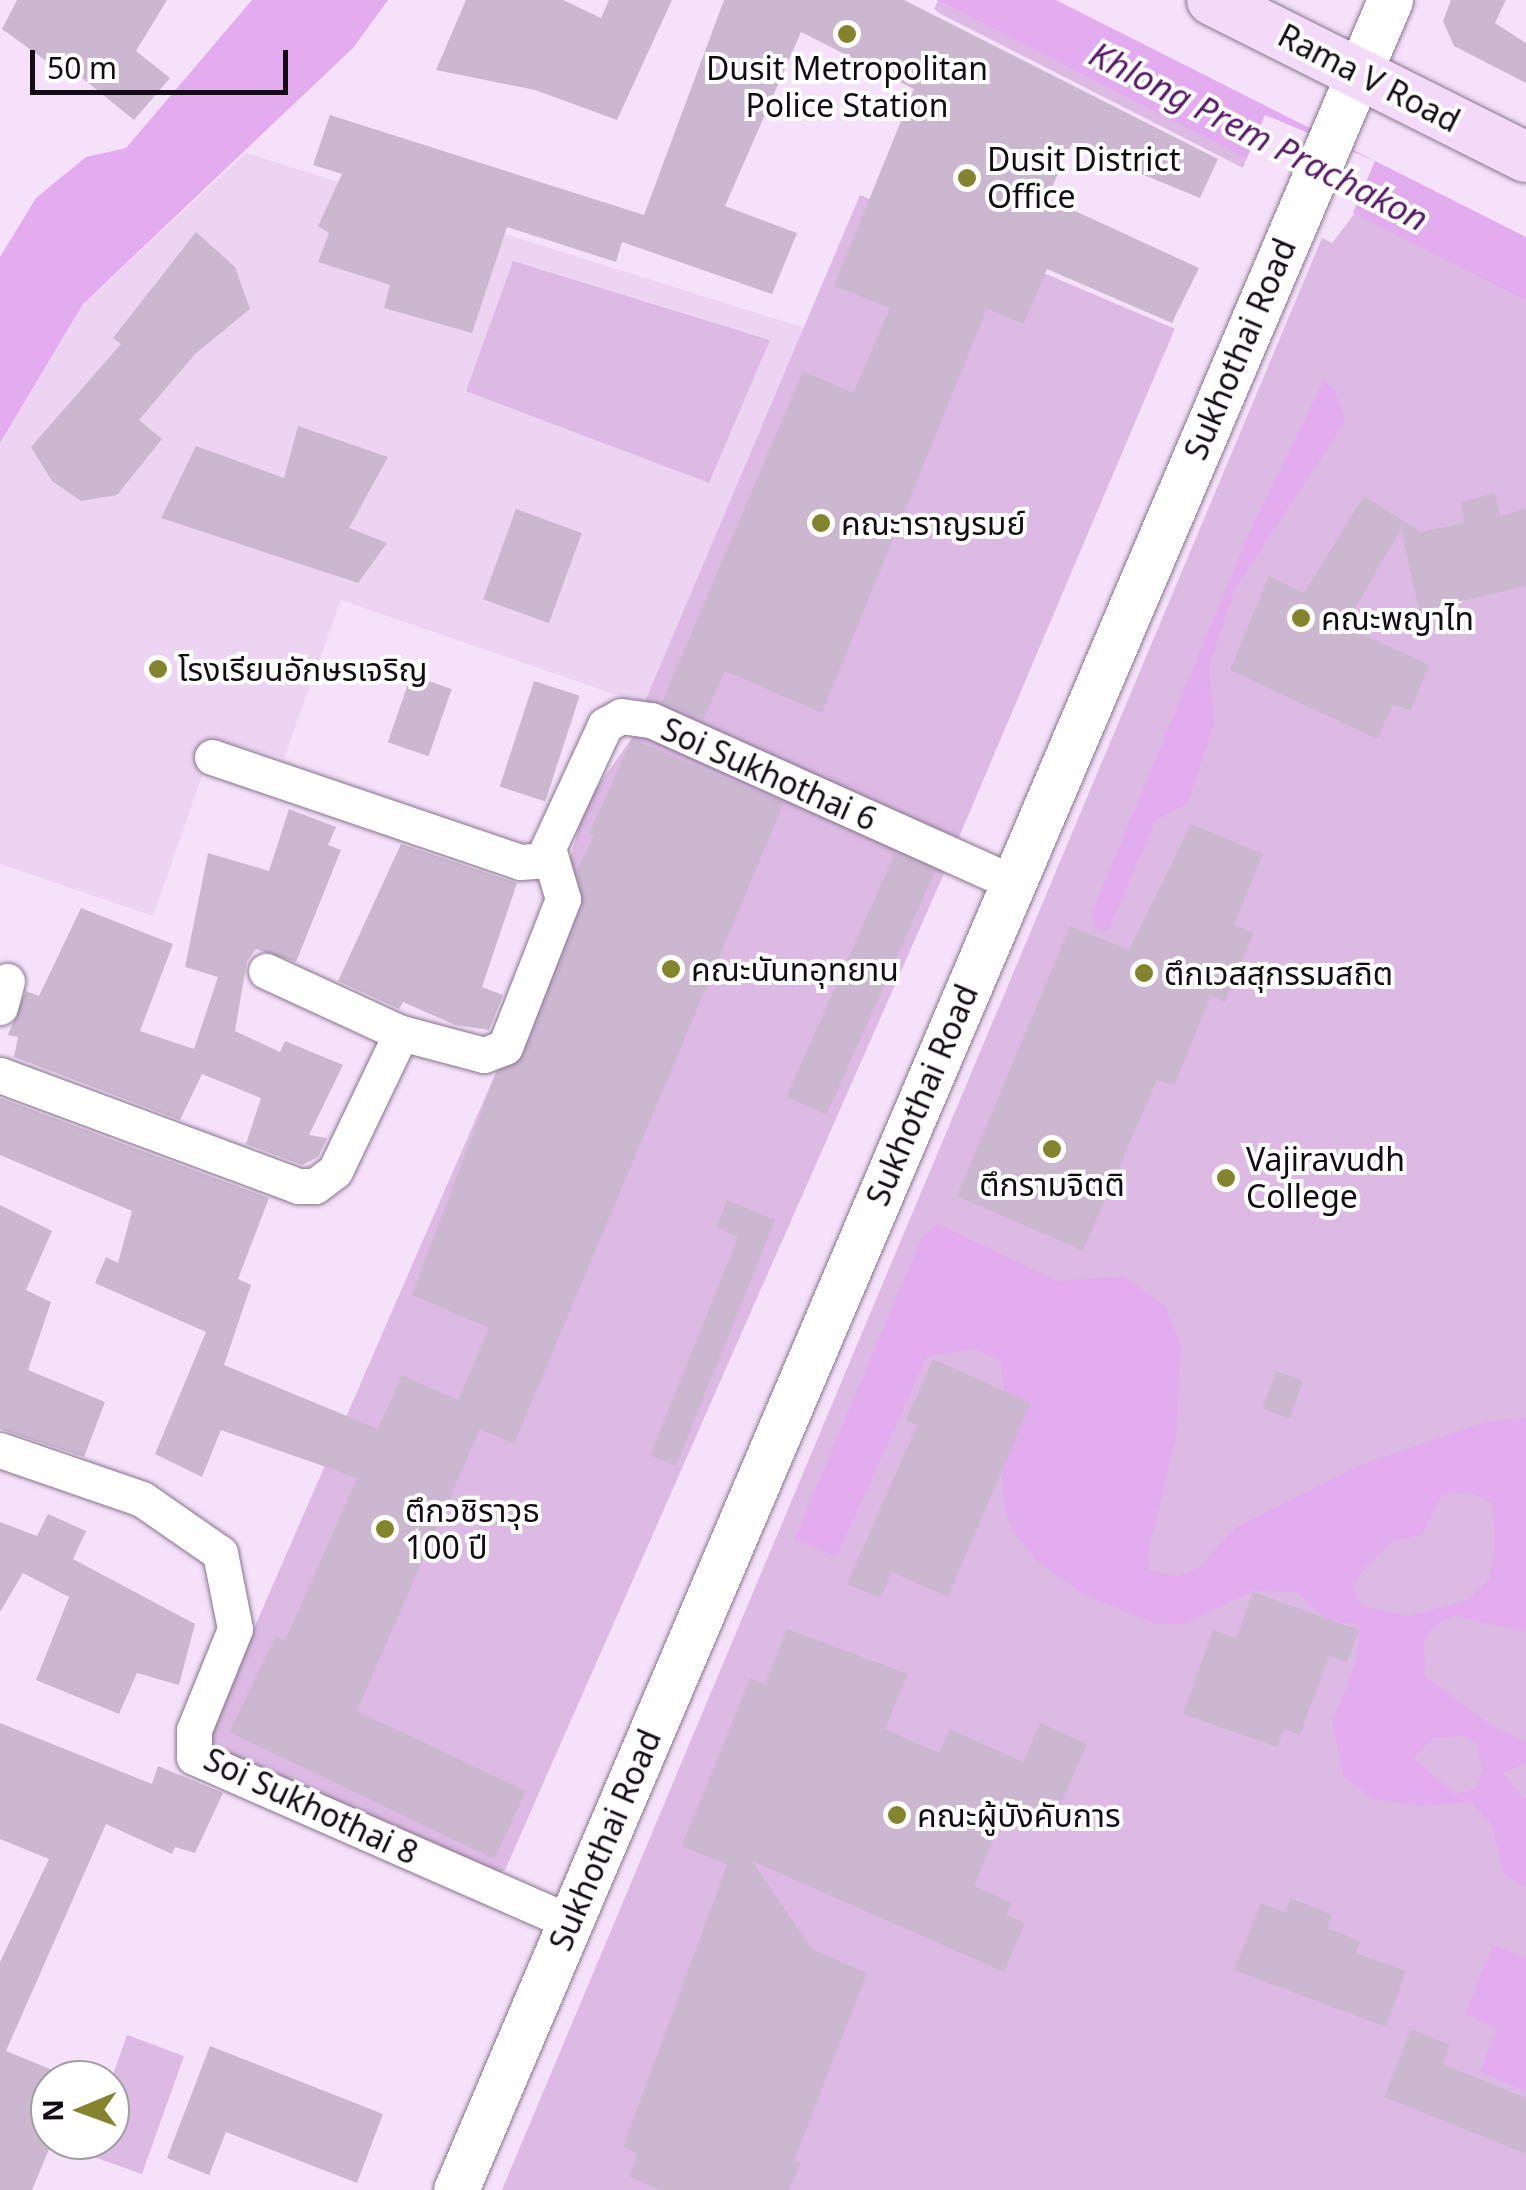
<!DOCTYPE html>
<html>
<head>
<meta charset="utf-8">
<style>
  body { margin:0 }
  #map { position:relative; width:1526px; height:2190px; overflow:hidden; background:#f5e1fa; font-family:"Noto Sans","Noto Sans Thai",sans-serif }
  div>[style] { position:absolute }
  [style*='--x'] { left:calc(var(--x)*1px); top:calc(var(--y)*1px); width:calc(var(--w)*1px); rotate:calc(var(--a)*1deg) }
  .built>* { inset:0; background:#edd4f3 }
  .green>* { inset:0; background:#dcbae4; transform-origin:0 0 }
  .water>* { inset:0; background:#e2acef }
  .pier>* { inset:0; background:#f5e1fa }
  .building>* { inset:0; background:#cbb8d0; transform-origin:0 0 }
  .roads { filter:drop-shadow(0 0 2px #87758c) drop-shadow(0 0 2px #87758c) }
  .minor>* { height:35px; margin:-17.5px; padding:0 17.5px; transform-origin:17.5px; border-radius:17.5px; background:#fff }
  .tertiary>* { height:45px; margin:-22.5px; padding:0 22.5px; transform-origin:22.5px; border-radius:22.5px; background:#fff }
  .secondary>* { height:50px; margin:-25px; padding:0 25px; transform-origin:25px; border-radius:25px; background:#f3daf9 }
  .dots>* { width:28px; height:28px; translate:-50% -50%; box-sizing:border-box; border:5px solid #fff; border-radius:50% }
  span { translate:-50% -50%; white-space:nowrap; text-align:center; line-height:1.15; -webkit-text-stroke:8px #fff; paint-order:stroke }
  .poi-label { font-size:32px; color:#130c14 }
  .left { translate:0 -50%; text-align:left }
  .street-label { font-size:32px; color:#130c14 }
  .water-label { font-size:35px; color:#591a68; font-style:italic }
  .north { position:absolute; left:30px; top:2060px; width:100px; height:100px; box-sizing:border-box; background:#fff; border:2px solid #a19ea1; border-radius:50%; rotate:269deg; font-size:28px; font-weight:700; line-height:40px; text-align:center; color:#130c14 }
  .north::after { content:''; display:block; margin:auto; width:35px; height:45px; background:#84842e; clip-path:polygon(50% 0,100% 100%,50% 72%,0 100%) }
  .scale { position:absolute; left:30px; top:50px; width:258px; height:45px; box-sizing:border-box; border:5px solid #130c14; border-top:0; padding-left:12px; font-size:30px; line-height:35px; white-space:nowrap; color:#130c14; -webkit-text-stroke:8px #fff; paint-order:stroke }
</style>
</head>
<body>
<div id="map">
  <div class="built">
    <i style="clip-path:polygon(246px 153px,805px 328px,646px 705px,341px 600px,284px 758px,215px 739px,153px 916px,0 864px,0 443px,83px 304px)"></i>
  </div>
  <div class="green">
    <i style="clip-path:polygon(938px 1px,1247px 158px,1243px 168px,939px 13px,934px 9px)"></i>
    <i style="left:860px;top:195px;width:342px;height:553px;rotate:23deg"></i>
    <i style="clip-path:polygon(1355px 213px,1526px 301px,1526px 2190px,502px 2190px,1322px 238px,1332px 243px)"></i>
    <i style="clip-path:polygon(513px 261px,770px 340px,709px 483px,466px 391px)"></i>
    <i style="clip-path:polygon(646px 729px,946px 869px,505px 1870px,496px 1873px,210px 1747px,209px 1732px,497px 1070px,512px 1059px,586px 803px,634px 735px)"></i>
    <i style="clip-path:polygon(127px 2035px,184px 2056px,142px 2174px,85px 2154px,90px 2140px,110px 2140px,110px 2083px)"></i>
  </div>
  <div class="water">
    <i style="clip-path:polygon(252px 0,388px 0,353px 48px,83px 304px,0 443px,0 257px,36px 198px,86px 157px,126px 148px)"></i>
    <i style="clip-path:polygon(936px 0,1056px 0,1526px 237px,1526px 301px)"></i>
    <i style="clip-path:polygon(1324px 380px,1335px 390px,1345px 421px,1235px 589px,1209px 667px,1214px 724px,1188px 803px,1156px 820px,1108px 931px,1094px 927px,1093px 910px,1253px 524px)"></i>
    <i style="clip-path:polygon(evenodd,938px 1224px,1057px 1281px,1124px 1276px,1165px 1306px,1181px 1345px,1176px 1436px,1148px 1552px,1149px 1570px,1178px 1576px,1199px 1568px,1235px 1528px,1358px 1466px,1488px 1421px,1526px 1418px,1526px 1632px,1454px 1616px,1433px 1626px,1424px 1643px,1425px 1676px,1492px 1726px,1526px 1742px,1526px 1763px,1503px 1773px,1526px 1801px,1526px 1889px,1503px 1873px,1493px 1826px,1470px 1802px,1419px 1806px,1371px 1798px,1344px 1776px,1332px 1722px,1356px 1663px,1360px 1625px,1327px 1620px,1297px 1592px,1253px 1591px,1183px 1624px,1156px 1624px,1083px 1594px,1038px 1562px,1014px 1533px,1004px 1507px,1002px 1476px,1021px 1403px,1005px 1394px,1000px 1360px,974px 1349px,927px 1356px,837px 1556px,794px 1540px,922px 1237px,938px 1224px,1451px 1493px,1474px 1494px,1492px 1503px,1495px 1545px,1489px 1580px,1468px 1600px,1409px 1616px,1361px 1606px,1353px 1587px,1363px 1570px,1393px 1541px,1422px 1535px,1440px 1497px,1451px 1493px,938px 1224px,1465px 1736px,1477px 1743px,1482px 1769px,1476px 1789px,1455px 1794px,1413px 1758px,1433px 1738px,1465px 1736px)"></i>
    <i style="clip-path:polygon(1493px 1945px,1526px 1958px,1526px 2091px,1480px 2072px,1497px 2028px,1465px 2014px)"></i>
  </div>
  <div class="pier">
    <i style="clip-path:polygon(1265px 115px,1375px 161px,1351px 217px,1245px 163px)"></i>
  </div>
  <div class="building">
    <i style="clip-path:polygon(17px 0,167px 0,136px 51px,170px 78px,134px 120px,55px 56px,49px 63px,2px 29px)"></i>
    <i style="clip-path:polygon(466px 0,563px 0,601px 18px,609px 0,672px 0,617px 120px,535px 90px,436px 70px)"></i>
    <i style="clip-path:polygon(724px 0,904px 0,1218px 159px,1200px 198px,1071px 145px,1047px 198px,1199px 268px,1172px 323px,1047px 269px,1024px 324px,987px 309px,822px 713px,725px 671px,703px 720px,662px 702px,803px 371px,853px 393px,890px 308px,834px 286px,914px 89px,801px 32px,725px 206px,797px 233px,772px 294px,622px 242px,616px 262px,507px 227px,472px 333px,384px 308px,390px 285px,318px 262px,329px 233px,318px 226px,342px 174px,313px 165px,330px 115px,644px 215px)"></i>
    <i style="clip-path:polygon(1451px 0,1506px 0,1495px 23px,1526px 43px,1526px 83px,1454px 46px,1443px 21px)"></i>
    <i style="clip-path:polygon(196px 232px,235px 267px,250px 309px,195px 354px,139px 420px,162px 439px,117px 495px,81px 501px,52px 481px,31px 447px,121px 344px,113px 338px)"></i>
    <i style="clip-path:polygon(298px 426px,388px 457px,349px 528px,387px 543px,358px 583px,161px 518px,196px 446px,284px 478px)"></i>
    <i style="clip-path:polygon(1495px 493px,1500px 516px,1526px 508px,1526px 586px,1419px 611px,1401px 529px,1345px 626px,1429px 665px,1411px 710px,1393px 705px,1377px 739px,1230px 670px,1269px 576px,1304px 593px,1364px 496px,1421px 532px,1464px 523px,1461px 502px)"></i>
    <i style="left:516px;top:509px;width:70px;height:96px;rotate:20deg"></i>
    <i style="left:411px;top:675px;width:43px;height:71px;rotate:19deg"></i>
    <i style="left:534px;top:681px;width:48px;height:111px;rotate:18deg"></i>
    <i style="clip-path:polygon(632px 739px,784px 803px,514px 1444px,480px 1429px,357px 1711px,526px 1791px,494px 1859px,229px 1732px,276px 1636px,285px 1641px,357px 1478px,221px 1430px,202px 1477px,155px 1454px,206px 1332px,95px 1283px,106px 1257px,118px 1263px,132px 1211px,0 1155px,0 1098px,269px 1198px,238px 1279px,251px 1285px,224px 1365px,378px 1429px,402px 1375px,458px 1400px,489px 1328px,412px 1295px,496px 1073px,525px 1055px,583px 907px,577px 870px,594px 836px,589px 834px)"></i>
    <i style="clip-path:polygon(289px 809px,336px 827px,328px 845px,341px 850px,296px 962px,256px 949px,247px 961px,235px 1031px,280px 1052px,285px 1041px,343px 1065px,309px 1135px,327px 1138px,318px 1157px,302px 1165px,246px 1144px,261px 1098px,202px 1074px,180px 1120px,14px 1057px,18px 1037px,8px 1035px,26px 991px,39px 996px,81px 908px,173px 944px,140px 1031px,194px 1049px,218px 977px,185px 967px,208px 853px,269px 871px)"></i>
    <i style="clip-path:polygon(1191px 824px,1263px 854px,1234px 925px,1254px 933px,1225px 1002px,1211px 996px,1174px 1086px,1157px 1080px,1083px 1251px,957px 1196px,1070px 926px,1129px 950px)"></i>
    <i style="clip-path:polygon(401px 844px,517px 883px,482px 987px,503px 995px,489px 1030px,455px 1025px,403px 1002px,399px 1009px,338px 981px)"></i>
    <i style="left:895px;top:853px;width:44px;height:267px;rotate:24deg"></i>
    <i style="clip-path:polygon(727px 1200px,775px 1220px,676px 1466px,650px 1455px,738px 1237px,716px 1227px)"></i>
    <i style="clip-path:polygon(0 1205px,52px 1231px,26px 1290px,51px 1302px,28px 1370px,105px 1402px,84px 1457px,0 1429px)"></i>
    <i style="clip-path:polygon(933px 1359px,1031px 1403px,948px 1597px,892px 1572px,880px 1598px,847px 1584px,917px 1425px,906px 1420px)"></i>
    <i style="left:1276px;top:1371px;width:29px;height:40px;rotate:20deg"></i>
    <i style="clip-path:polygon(48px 1514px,86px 1531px,73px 1559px,195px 1624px,179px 1685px,137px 1673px,119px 1714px,36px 1680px,69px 1597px,23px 1573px,0 1612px,0 1522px,37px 1536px)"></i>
    <i style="clip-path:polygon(1253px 1592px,1359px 1630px,1347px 1662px,1329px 1656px,1300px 1735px,1284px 1729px,1277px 1747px,1183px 1714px,1213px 1630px,1236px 1638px)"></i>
    <i style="clip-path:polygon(787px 1629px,908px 1674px,885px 1729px,939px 1753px,950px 1729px,1023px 1762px,1040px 1723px,1087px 1744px,1052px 1824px,1008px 1806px,974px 1886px,1012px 1903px,1006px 1915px,1025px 1923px,1004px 1972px,752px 1861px,812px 1949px,867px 1973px,794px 2161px,801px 2163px,789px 2190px,660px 2190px,629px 2176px,638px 2154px,623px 2147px,727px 1865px,682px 1846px,750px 1678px,765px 1684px)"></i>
    <i style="clip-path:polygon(0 1723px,152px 1784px,158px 1766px,223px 1793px,195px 1853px,175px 1847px,172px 1854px,106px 1824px,6px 2051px,50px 2069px,50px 2147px,32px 2190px,0 2190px,0 1962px,49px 1859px,0 1839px)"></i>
    <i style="clip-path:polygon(1290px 1898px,1332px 1915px,1327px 1928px,1360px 1941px,1356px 1953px,1406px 1971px,1386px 2027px,1234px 1970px,1261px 1903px,1286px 1913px)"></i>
    <i style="clip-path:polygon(1411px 2029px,1450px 2045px,1443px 2064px,1526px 2098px,1526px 2154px,1384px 2097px)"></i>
    <i style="clip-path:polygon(210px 2046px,383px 2114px,357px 2183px,226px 2132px,209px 2175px,167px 2158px)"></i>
  </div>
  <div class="roads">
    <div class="minor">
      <i style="--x:212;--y:757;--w:325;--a:18.8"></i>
      <i style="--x:520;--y:862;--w:29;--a:-4"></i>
      <i style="--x:266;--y:971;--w:149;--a:24.7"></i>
      <i style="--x:0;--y:1007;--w:27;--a:-75"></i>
      <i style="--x:0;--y:1075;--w:318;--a:20.4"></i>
      <i style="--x:298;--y:1186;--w:17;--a:0"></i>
      <i style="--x:315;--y:1186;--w:25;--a:-37"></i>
      <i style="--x:335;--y:1171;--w:153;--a:-64.4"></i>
      <i style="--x:401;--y:1033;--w:86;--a:14.8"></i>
      <i style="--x:484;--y:1055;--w:22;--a:-21"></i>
      <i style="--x:505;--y:1047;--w:159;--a:-68.6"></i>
      <i style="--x:563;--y:899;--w:53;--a:-106.4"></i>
      <i style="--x:548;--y:848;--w:136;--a:-65.1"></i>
      <i style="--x:605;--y:725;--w:18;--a:-29"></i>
      <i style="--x:621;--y:716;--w:30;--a:8"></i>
      <i style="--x:651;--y:720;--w:396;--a:24.2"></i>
      <i style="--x:0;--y:1450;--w:150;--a:19"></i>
      <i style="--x:142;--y:1499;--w:95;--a:34.7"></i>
      <i style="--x:220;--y:1553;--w:77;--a:78.8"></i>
      <i style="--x:235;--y:1629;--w:109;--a:112.1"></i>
      <i style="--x:194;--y:1730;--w:27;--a:90"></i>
      <i style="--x:194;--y:1757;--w:411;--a:23.7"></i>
    </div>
    <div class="tertiary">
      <i style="--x:456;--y:2190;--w:2381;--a:-66.9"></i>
    </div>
    <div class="secondary">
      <i style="--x:1212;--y:0;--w:351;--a:26.6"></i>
    </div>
  </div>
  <div class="dots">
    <i style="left:847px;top:34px;background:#84842e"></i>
    <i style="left:967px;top:178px;background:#84842e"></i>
    <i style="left:821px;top:523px;background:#84842e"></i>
    <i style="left:1301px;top:618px;background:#84842e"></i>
    <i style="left:158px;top:669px;background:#84842e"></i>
    <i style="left:671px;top:969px;background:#84842e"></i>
    <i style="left:1144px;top:973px;background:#84842e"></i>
    <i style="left:1052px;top:1149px;background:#84842e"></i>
    <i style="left:1226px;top:1178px;background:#84842e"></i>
    <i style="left:385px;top:1529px;background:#84842e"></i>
    <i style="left:897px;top:1815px;background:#84842e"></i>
  </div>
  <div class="poi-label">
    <span style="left:847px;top:87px">Dusit Metropolitan<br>Police Station</span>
    <span class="left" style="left:987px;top:178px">Dusit District<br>Office</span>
    <span class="left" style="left:841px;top:523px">คณะาราญรมย์</span>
    <span class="left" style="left:1321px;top:618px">คณะพญาไท</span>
    <span class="left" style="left:178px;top:669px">โรงเรียนอักษรเจริญ</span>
    <span class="left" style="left:691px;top:969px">คณะนันทอุทยาน</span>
    <span class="left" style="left:1164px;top:973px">ตึกเวสสุกรรมสถิต</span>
    <span class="left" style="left:1246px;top:1178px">Vajiravudh<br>College</span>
    <span style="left:1052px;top:1184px">ตึกรามจิตติ</span>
    <span class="left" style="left:405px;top:1529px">ตึกวชิราวุธ<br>100 ปี</span>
    <span class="left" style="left:917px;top:1815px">คณะผู้บังคับการ</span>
  </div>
  <div class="street-label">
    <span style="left:1369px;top:78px;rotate:27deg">Rama V Road</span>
    <span style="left:1240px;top:349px;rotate:-67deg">Sukhothai Road</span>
    <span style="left:769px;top:774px;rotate:24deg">Soi Sukhothai 6</span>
    <span style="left:922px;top:1095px;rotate:-67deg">Sukhothai Road</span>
    <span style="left:311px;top:1806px;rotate:25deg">Soi Sukhothai 8</span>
    <span style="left:605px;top:1840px;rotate:-67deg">Sukhothai Road</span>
  </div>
  <div class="water-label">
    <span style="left:1259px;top:136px;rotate:27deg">Khlong Prem Prachakon</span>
  </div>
  <div class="north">N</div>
  <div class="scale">50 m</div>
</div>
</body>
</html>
